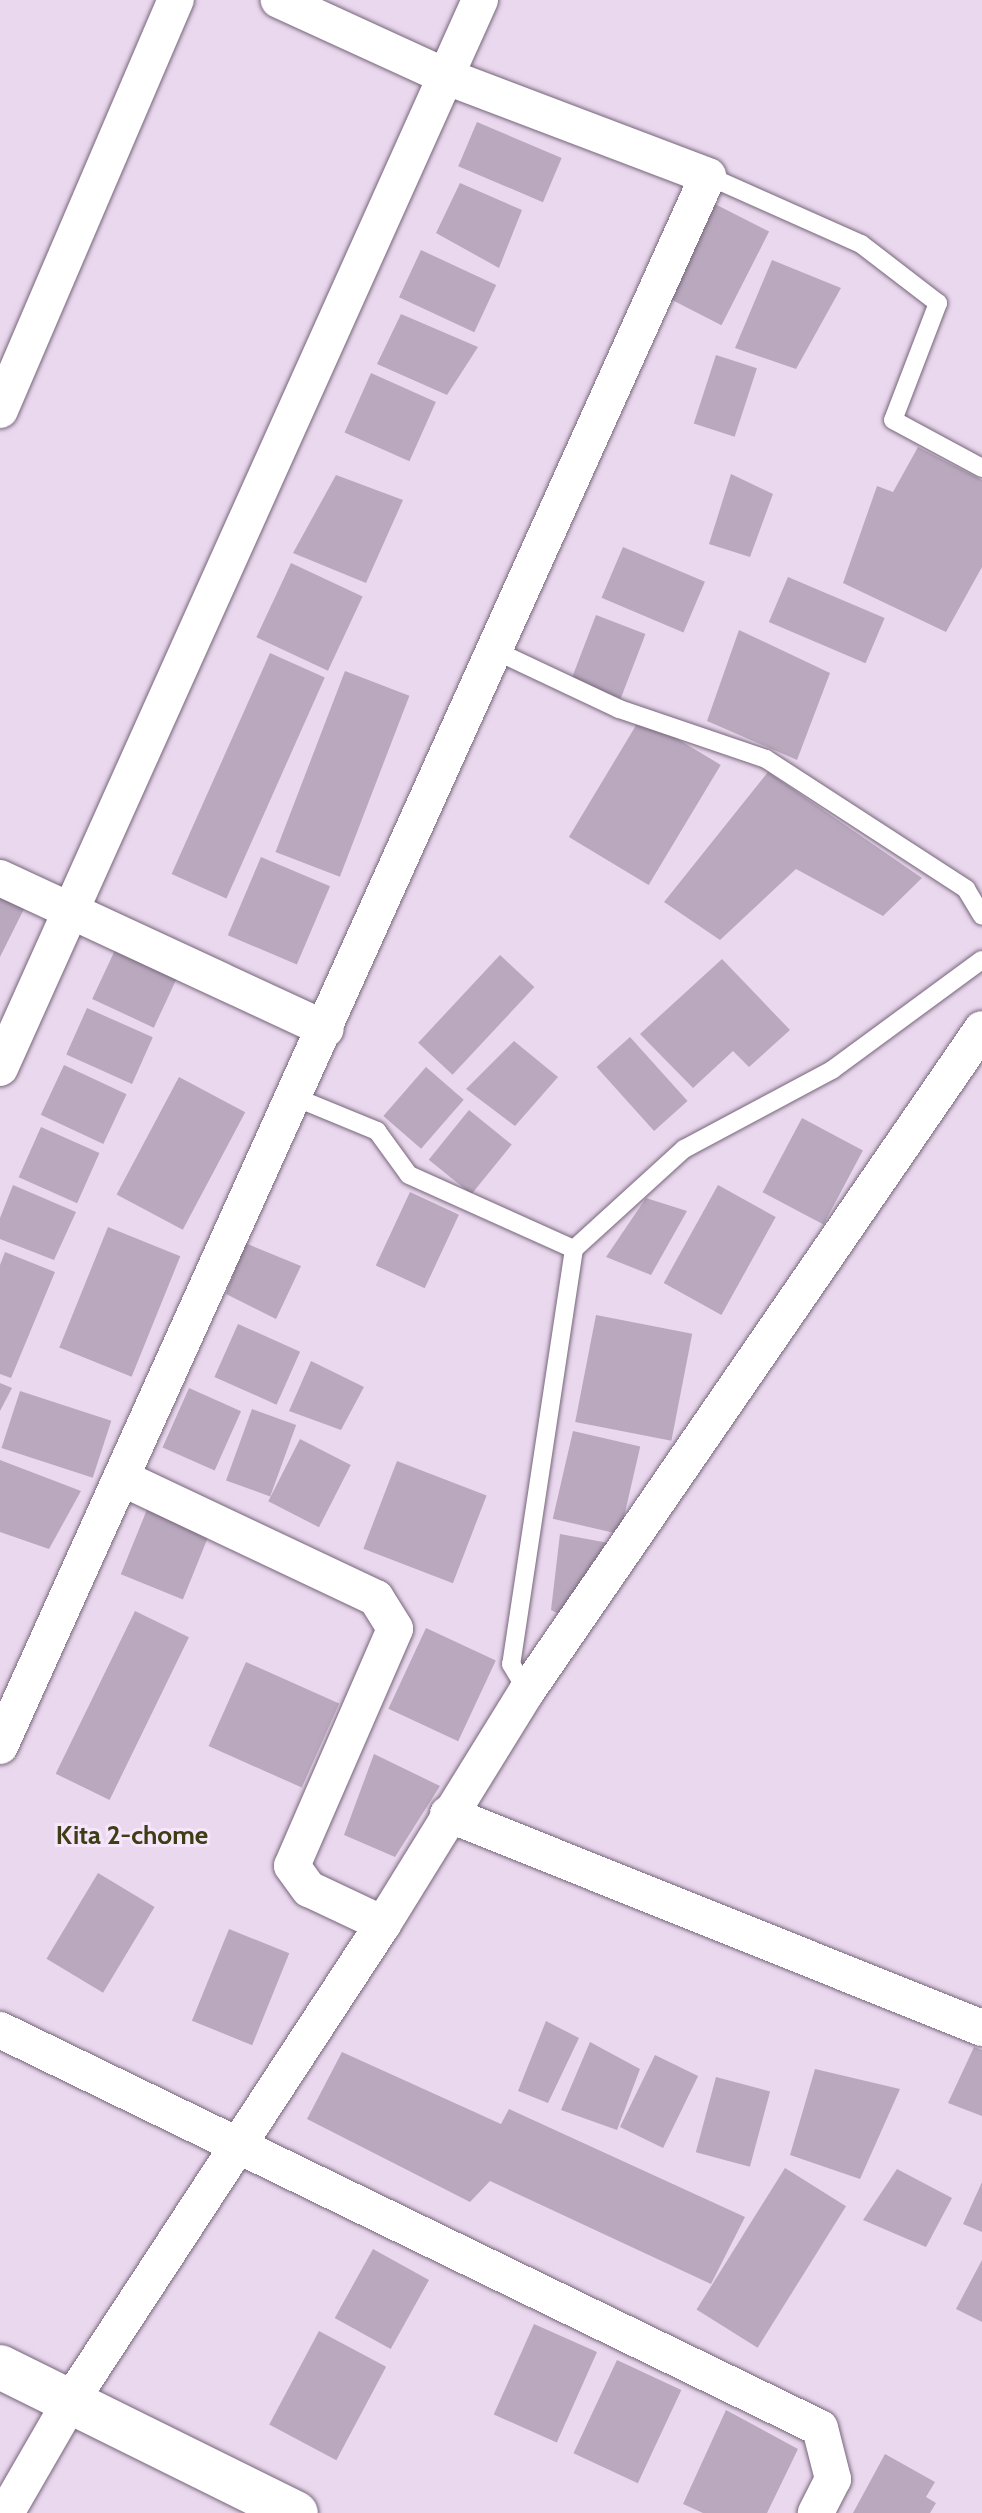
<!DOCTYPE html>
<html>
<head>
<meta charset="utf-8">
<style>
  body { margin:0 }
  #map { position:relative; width:982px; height:2513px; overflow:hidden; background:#ead8ee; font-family:Cabin,sans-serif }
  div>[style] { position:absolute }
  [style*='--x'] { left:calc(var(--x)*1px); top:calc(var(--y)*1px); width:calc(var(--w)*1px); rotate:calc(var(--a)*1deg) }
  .building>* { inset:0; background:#baa9be; transform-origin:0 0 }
  .roads { filter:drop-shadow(0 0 2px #76667a) drop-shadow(0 0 2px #76667a) }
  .service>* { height:18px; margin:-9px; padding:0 9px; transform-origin:9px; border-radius:9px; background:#fff }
  .minor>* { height:36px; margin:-18px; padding:0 18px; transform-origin:18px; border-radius:18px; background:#fff }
  .tertiary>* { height:44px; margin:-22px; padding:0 22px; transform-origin:22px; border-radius:22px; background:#fff }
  span { translate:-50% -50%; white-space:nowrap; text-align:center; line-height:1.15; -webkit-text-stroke:6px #f7e5fb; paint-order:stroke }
  .neighbourhood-label { font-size:26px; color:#3d3e15; font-weight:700 }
</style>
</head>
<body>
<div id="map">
  <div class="building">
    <i style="left:477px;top:122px;width:92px;height:48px;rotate:23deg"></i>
    <i style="clip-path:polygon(460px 183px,522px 210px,499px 268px,436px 233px)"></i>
    <i style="left:713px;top:203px;width:63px;height:105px;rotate:27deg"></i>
    <i style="left:421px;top:250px;width:83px;height:52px;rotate:25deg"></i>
    <i style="clip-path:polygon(772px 260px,841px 288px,796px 369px,735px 348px)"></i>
    <i style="clip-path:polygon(401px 314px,478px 347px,447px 395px,377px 364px)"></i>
    <i style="left:716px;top:355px;width:43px;height:72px;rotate:18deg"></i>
    <i style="left:371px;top:373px;width:71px;height:65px;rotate:24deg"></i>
    <i style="clip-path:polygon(918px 447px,982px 480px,982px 567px,946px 632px,843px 583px,877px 486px,893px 492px)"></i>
    <i style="clip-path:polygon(731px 474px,773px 494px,750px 557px,709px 544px)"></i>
    <i style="clip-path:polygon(336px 475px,403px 500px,366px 583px,293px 553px)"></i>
    <i style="left:623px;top:547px;width:89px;height:55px;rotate:23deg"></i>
    <i style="left:291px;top:563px;width:79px;height:82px;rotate:25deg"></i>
    <i style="left:788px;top:577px;width:105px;height:49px;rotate:23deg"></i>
    <i style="left:596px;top:615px;width:53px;height:69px;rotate:21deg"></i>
    <i style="clip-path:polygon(739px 630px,830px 673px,797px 760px,707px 721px)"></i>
    <i style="left:270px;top:653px;width:60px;height:242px;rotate:24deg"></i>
    <i style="left:345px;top:671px;width:69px;height:194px;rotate:21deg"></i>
    <i style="left:641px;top:717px;width:93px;height:140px;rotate:31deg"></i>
    <i style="clip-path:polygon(768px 772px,922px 878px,883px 916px,796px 869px,720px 940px,664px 902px)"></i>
    <i style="left:261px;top:857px;width:75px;height:85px;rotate:23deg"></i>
    <i style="clip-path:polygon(0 897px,24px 909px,0 957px)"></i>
    <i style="left:115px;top:950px;width:68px;height:54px;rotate:25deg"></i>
    <i style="left:500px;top:955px;width:47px;height:120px;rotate:43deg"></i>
    <i style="clip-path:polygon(722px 959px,790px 1030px,749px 1067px,733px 1051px,693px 1088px,640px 1034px)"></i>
    <i style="left:87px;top:1008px;width:72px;height:51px;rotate:24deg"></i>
    <i style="left:630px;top:1037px;width:86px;height:45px;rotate:48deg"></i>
    <i style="clip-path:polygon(514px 1041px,558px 1077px,515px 1126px,466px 1089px)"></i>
    <i style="left:64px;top:1065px;width:69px;height:55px;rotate:25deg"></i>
    <i style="left:426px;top:1067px;width:50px;height:65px;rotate:41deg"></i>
    <i style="left:179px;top:1077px;width:75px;height:133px;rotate:28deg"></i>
    <i style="left:469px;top:1110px;width:55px;height:64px;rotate:39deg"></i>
    <i style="left:802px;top:1118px;width:69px;height:84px;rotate:28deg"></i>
    <i style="left:41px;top:1127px;width:64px;height:55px;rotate:24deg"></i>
    <i style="clip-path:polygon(13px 1185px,76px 1212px,54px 1260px,0 1239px,0 1218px)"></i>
    <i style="left:718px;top:1185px;width:66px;height:112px;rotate:29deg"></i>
    <i style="left:410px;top:1192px;width:54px;height:81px;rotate:25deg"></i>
    <i style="clip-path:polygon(646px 1198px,687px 1211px,651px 1275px,606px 1257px)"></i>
    <i style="left:108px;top:1227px;width:78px;height:130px;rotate:22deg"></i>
    <i style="clip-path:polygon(245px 1243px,301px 1266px,276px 1319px,226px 1294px)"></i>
    <i style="clip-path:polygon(5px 1252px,55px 1272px,11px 1378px,0 1374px,0 1265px)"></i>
    <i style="left:596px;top:1315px;width:98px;height:109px;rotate:11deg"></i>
    <i style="left:238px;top:1324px;width:68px;height:58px;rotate:24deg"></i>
    <i style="clip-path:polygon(311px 1361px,364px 1387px,341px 1430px,289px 1411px)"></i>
    <i style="clip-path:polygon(0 1383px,12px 1388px,0 1411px)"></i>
    <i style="left:189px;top:1388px;width:57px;height:65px;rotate:24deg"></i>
    <i style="left:20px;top:1391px;width:96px;height:60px;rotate:18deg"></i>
    <i style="left:252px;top:1409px;width:47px;height:76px;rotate:20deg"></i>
    <i style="left:573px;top:1431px;width:69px;height:90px;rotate:13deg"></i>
    <i style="left:300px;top:1439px;width:57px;height:70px;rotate:27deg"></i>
    <i style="clip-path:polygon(0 1460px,81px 1491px,49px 1549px,0 1532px)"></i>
    <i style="left:397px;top:1461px;width:96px;height:94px;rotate:21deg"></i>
    <i style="left:150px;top:1502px;width:67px;height:78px;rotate:22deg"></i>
    <i style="clip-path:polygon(560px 1534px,614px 1544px,569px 1619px,551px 1610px)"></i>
    <i style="left:135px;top:1611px;width:60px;height:181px;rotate:26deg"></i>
    <i style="left:426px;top:1628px;width:77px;height:89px;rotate:25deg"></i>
    <i style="left:246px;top:1662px;width:102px;height:92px;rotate:24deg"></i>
    <i style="clip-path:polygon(374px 1754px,440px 1786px,395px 1857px,344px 1835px)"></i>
    <i style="left:98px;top:1873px;width:66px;height:100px;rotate:31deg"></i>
    <i style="left:229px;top:1929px;width:65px;height:99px;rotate:22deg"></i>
    <i style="clip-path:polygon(546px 2021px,579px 2038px,548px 2103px,518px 2091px)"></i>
    <i style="clip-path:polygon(590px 2042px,640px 2069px,617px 2130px,561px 2110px)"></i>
    <i style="clip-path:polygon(974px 2047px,982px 2050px,982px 2116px,948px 2103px)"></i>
    <i style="clip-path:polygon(342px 2052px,501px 2124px,509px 2109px,745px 2217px,711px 2284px,490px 2181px,470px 2202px,307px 2119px)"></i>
    <i style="left:655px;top:2055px;width:48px;height:80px;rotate:26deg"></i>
    <i style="clip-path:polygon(815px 2069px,900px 2089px,860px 2179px,790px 2155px)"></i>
    <i style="left:716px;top:2077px;width:56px;height:78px;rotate:15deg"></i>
    <i style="left:785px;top:2168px;width:72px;height:167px;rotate:32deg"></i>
    <i style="clip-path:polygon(897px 2169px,952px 2198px,926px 2247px,863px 2220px)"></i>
    <i style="clip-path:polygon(982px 2182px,982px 2232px,963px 2224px)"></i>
    <i style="left:373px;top:2249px;width:64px;height:79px;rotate:29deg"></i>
    <i style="clip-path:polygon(982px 2260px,982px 2322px,956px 2309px)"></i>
    <i style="left:534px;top:2324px;width:69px;height:99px;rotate:24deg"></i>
    <i style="left:319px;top:2331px;width:76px;height:106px;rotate:28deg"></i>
    <i style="left:617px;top:2360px;width:71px;height:103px;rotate:25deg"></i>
    <i style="clip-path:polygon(726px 2410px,798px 2449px,767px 2513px,703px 2513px,683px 2504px)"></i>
    <i style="clip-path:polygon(885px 2454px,935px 2482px,926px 2497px,936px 2503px,930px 2513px,853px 2513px)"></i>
  </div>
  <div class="roads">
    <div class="service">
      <i style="--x:708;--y:176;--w:167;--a:24"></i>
      <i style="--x:861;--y:244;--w:97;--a:37.5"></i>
      <i style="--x:938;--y:303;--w:125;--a:111"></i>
      <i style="--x:893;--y:420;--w:101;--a:28.3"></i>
      <i style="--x:496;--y:651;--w:136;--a:25.2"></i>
      <i style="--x:619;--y:709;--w:155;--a:18.8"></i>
      <i style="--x:766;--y:759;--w:239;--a:33"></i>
      <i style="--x:966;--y:889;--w:31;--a:59"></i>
      <i style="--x:297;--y:1098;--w:87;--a:22.4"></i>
      <i style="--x:377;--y:1131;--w:54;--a:54"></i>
      <i style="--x:409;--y:1175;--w:181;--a:24.2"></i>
      <i style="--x:574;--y:1249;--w:420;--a:98.6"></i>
      <i style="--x:511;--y:1664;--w:31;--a:59"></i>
      <i style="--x:574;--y:1249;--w:149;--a:-42.3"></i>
      <i style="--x:684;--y:1149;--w:168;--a:-28.1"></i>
      <i style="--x:832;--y:1070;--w:186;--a:-36.3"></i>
    </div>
    <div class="minor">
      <i style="--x:0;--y:410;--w:446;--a:-66.8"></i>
      <i style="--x:0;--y:878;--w:359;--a:24.9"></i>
      <i style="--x:0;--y:1068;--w:1171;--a:-65.8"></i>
      <i style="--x:122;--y:1478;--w:281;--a:25.3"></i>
      <i style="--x:376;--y:1598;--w:36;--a:58"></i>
      <i style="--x:395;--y:1629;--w:258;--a:113.5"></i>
      <i style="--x:292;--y:1866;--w:29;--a:54"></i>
      <i style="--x:309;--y:1889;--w:82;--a:25.3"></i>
      <i style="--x:0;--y:1746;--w:1722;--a:-65.73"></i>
      <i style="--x:708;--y:176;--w:281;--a:-159.2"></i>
      <i style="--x:445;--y:76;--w:183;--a:-155.4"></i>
      <i style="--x:448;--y:1814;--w:575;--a:21.84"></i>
      <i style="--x:0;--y:2030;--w:911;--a:25.89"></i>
      <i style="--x:820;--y:2428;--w:53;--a:75.7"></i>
      <i style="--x:833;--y:2479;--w:38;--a:117"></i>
      <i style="--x:6;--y:2513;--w:128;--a:-60"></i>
      <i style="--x:70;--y:2402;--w:571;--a:-56.78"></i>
      <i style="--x:383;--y:1924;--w:274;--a:-58.3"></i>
      <i style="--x:527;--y:1691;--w:803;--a:-55.5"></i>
    </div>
    <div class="tertiary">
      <i style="--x:0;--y:2367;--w:330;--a:26.3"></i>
    </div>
  </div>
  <div class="neighbourhood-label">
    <span style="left:132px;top:1836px">Kita 2-chome</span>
  </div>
</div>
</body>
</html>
